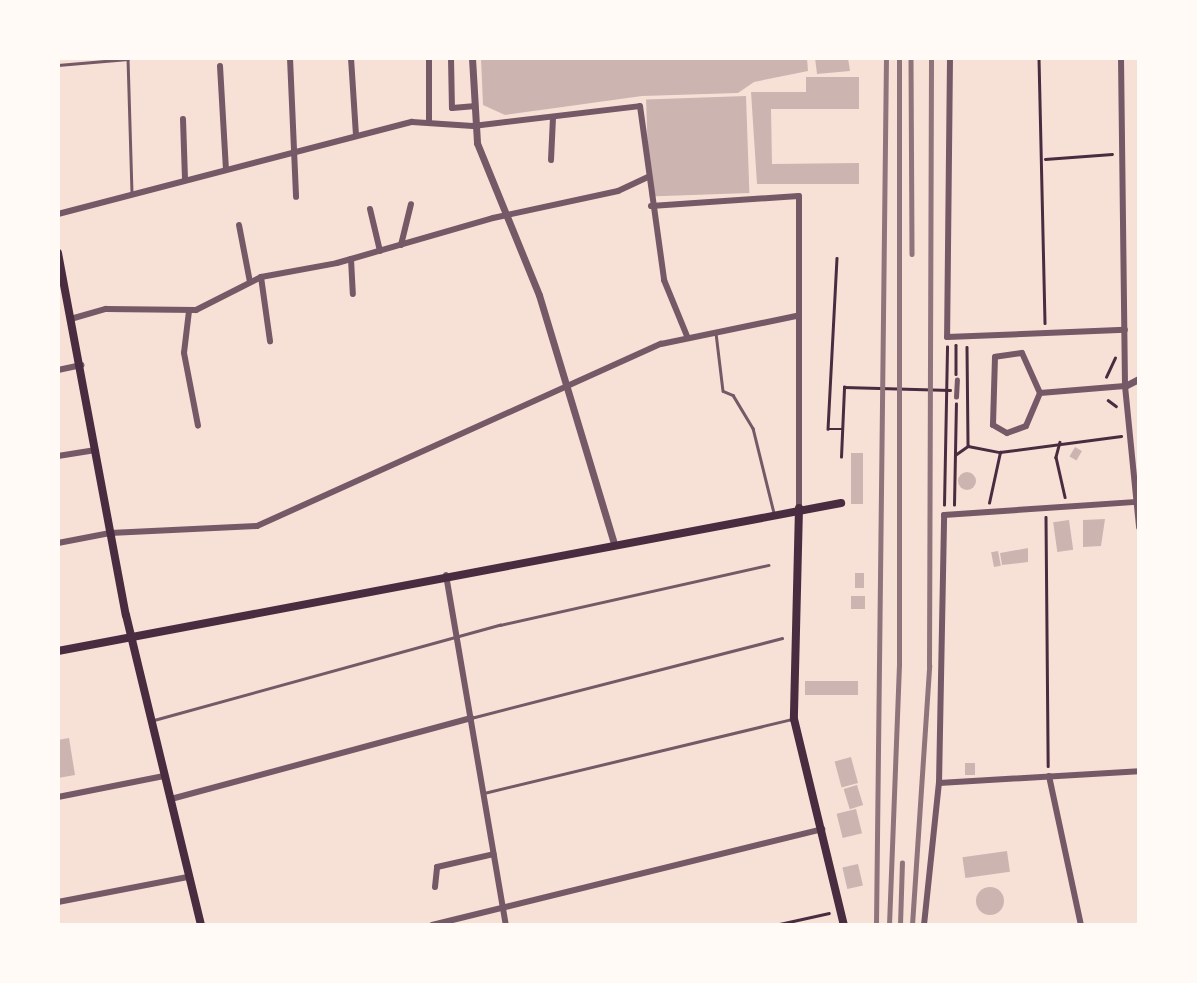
<!DOCTYPE html>
<html>
<head>
<meta charset="utf-8">
<style>
  body { margin:0 }
  #map { position:relative; width:1197px; height:983px; overflow:hidden; background:#f7e1d7; font-family:Quicksand,sans-serif }
  div>[style] { position:absolute }
  [style*='--x'] { left:calc(var(--x)*1px); top:calc(var(--y)*1px); width:calc(var(--w)*1px); rotate:calc(var(--a)*1deg) }
  .building>* { inset:0; background:#ccb4b1; transform-origin:0 0 }
  .round { border-radius:50% }
  .path>* { height:2.5px; margin:-1.25px; padding:0 1.25px; transform-origin:1.25px; border-radius:1.25px; background:#4a2c40 }
  .service>* { height:2.5px; margin:-1.25px; padding:0 1.25px; transform-origin:1.25px; border-radius:1.25px; background:#755966 }
  .pedestrian>* { height:4.5px; margin:-2.25px; padding:0 2.25px; transform-origin:2.25px; border-radius:2.25px; background:#755966 }
  .minor>* { height:6px; margin:-3px; padding:0 3px; transform-origin:3px; border-radius:3px; background:#755966 }
  .tertiary>* { height:7px; margin:-3.5px; padding:0 3.5px; transform-origin:3.5px; border-radius:3.5px; background:#755966 }
  .secondary>* { height:8px; margin:-4px; padding:0 4px; transform-origin:4px; border-radius:4px; background:#4a2c40 }
  .rail>* { height:4.5px; margin:-2.25px; padding:0 2.25px; transform-origin:2.25px; border-radius:2.25px; background:#8f747c }
  span { translate:-50% -50%; white-space:nowrap; text-align:center; line-height:1.15; -webkit-text-stroke:7px #fffaf5; paint-order:stroke }
  .frame { position:absolute; inset:0; border:60px solid #fffaf5; pointer-events:none }
</style>
</head>
<body>
<div id="map">
  <div class="building">
    <i style="clip-path:polygon(481px 58px,807px 58px,808px 71px,754px 82px,738px 93px,642px 96px,505px 115px,483px 105px)"></i>
    <i style="clip-path:polygon(815px 58px,848px 58px,850px 71px,817px 74px)"></i>
    <i style="clip-path:polygon(806px 77px,859px 77px,859px 109px,771px 109px,772px 164px,859px 163px,859px 184px,757px 184px,751px 92px,806px 92px)"></i>
    <i style="left:746px;top:96px;width:97px;height:100px;rotate:88deg"></i>
    <i style="left:1075px;top:447px;width:8px;height:11px;rotate:30deg"></i>
    <i style="left:851px;top:453px;width:12px;height:51px"></i>
    <i class="round" style="left:958px;top:472px;width:18px;height:18px"></i>
    <i style="clip-path:polygon(1105px 519px,1101px 546px,1083px 547px,1083px 520px)"></i>
    <i style="left:1069px;top:520px;width:30px;height:16px;rotate:82deg"></i>
    <i style="clip-path:polygon(1028px 548px,1028px 562px,1002px 565px,1000px 553px)"></i>
    <i style="left:998px;top:551px;width:15px;height:7px;rotate:79deg"></i>
    <i style="left:864px;top:573px;width:15px;height:9px;rotate:90deg"></i>
    <i style="left:851px;top:596px;width:14px;height:13px"></i>
    <i style="left:805px;top:681px;width:53px;height:14px"></i>
    <i style="clip-path:polygon(69px 738px,75px 775px,58px 778px,58px 740px)"></i>
    <i style="left:851px;top:757px;width:27px;height:17px;rotate:75deg"></i>
    <i style="left:965px;top:763px;width:10px;height:12px"></i>
    <i style="left:857px;top:785px;width:21px;height:14px;rotate:73deg"></i>
    <i style="left:856px;top:809px;width:25px;height:20px;rotate:76deg"></i>
    <i style="left:1007px;top:851px;width:21px;height:45px;rotate:82deg"></i>
    <i style="left:858px;top:864px;width:22px;height:16px;rotate:77deg"></i>
    <i class="round" style="left:976px;top:887px;width:28px;height:28px"></i>
  </div>
  <div class="path">
    <i style="--x:1039;--y:58;--w:265;--a:88.7"></i>
    <i style="--x:1045;--y:159;--w:67;--a:-4.3"></i>
    <i style="--x:837;--y:258;--w:171;--a:93"></i>
    <i style="--x:828;--y:429;--w:15;--a:0"></i>
    <i style="--x:956;--y:345;--w:29;--a:90"></i>
    <i style="--x:967;--y:347;--w:98;--a:89.4"></i>
    <i style="--x:1106;--y:377;--w:21;--a:-65"></i>
    <i style="--x:1108;--y:400;--w:10;--a:37"></i>
    <i style="--x:1060;--y:442;--w:16;--a:105"></i>
    <i style="--x:1056;--y:457;--w:41;--a:77.3"></i>
    <i style="--x:955;--y:455;--w:16;--a:-35"></i>
    <i style="--x:968;--y:446;--w:33;--a:11"></i>
    <i style="--x:1000;--y:452;--w:122;--a:-7.5"></i>
    <i style="--x:841;--y:457;--w:70;--a:-87.5"></i>
    <i style="--x:844;--y:387;--w:106;--a:1.6"></i>
    <i style="--x:989;--y:503;--w:52;--a:-77.8"></i>
    <i style="--x:944;--y:505;--w:158;--a:-88.9"></i>
    <i style="--x:954;--y:505;--w:101;--a:-88.9"></i>
    <i style="--x:1046;--y:517;--w:249;--a:89.5"></i>
    <i style="--x:775;--y:925;--w:55;--a:-12.5"></i>
  </div>
  <div class="service">
    <i style="--x:128;--y:58;--w:137;--a:88.3"></i>
    <i style="--x:58;--y:65;--w:70;--a:-4.9"></i>
    <i style="--x:716;--y:333;--w:58;--a:83.1"></i>
    <i style="--x:723;--y:391;--w:11;--a:22"></i>
    <i style="--x:733;--y:395;--w:39;--a:59"></i>
    <i style="--x:753;--y:428;--w:88;--a:76.1"></i>
    <i style="--x:471;--y:718;--w:321;--a:-14.4"></i>
    <i style="--x:154;--y:720;--w:359;--a:-15.4"></i>
    <i style="--x:500;--y:625;--w:275;--a:-12.6"></i>
    <i style="--x:484;--y:793;--w:318;--a:-13.5"></i>
  </div>
  <div class="pedestrian">
    <i style="--x:956;--y:397;--w:17;--a:-87"></i>
  </div>
  <div class="minor">
    <i style="--x:290;--y:58;--w:139;--a:87.5"></i>
    <i style="--x:351;--y:58;--w:77;--a:86.3"></i>
    <i style="--x:429;--y:58;--w:65;--a:90"></i>
    <i style="--x:451;--y:58;--w:50;--a:88.9"></i>
    <i style="--x:452;--y:108;--w:21;--a:-5"></i>
    <i style="--x:950;--y:58;--w:279;--a:90.6"></i>
    <i style="--x:947;--y:337;--w:178;--a:-2.3"></i>
    <i style="--x:1121;--y:58;--w:328;--a:89.3"></i>
    <i style="--x:1125;--y:386;--w:142;--a:84.3"></i>
    <i style="--x:220;--y:66;--w:103;--a:86.7"></i>
    <i style="--x:183;--y:119;--w:61;--a:88.1"></i>
    <i style="--x:551;--y:160;--w:42;--a:-87.3"></i>
    <i style="--x:651;--y:206;--w:148;--a:-3.9"></i>
    <i style="--x:799;--y:196;--w:312;--a:90"></i>
    <i style="--x:370;--y:209;--w:43;--a:76.6"></i>
    <i style="--x:58;--y:214;--w:366;--a:-14.6"></i>
    <i style="--x:412;--y:122;--w:61;--a:3.8"></i>
    <i style="--x:473;--y:126;--w:168;--a:-6.8"></i>
    <i style="--x:640;--y:106;--w:176;--a:82.1"></i>
    <i style="--x:664;--y:280;--w:61;--a:67.7"></i>
    <i style="--x:239;--y:225;--w:58;--a:79.1"></i>
    <i style="--x:401;--y:245;--w:42;--a:-76.3"></i>
    <i style="--x:351;--y:259;--w:35;--a:87"></i>
    <i style="--x:261;--y:277;--w:65;--a:82"></i>
    <i style="--x:189;--y:311;--w:42;--a:96.8"></i>
    <i style="--x:184;--y:353;--w:74;--a:79.1"></i>
    <i style="--x:74;--y:318;--w:33;--a:-16"></i>
    <i style="--x:106;--y:309;--w:90;--a:0.6"></i>
    <i style="--x:196;--y:310;--w:73;--a:-26.9"></i>
    <i style="--x:261;--y:277;--w:77;--a:-10.4"></i>
    <i style="--x:337;--y:263;--w:162;--a:-16.1"></i>
    <i style="--x:493;--y:218;--w:128;--a:-12.2"></i>
    <i style="--x:618;--y:191;--w:33;--a:-25"></i>
    <i style="--x:58;--y:370;--w:24;--a:-12"></i>
    <i style="--x:1040;--y:393;--w:44;--a:-114.2"></i>
    <i style="--x:1022;--y:353;--w:27;--a:172"></i>
    <i style="--x:995;--y:357;--w:68;--a:91.7"></i>
    <i style="--x:993;--y:425;--w:16;--a:30"></i>
    <i style="--x:1007;--y:433;--w:20;--a:-20"></i>
    <i style="--x:1026;--y:426;--w:36;--a:-67"></i>
    <i style="--x:1040;--y:393;--w:85;--a:-4.7"></i>
    <i style="--x:58;--y:456;--w:38;--a:-9"></i>
    <i style="--x:58;--y:543;--w:53;--a:-10.9"></i>
    <i style="--x:110;--y:533;--w:147;--a:-2.7"></i>
    <i style="--x:257;--y:526;--w:443;--a:-24.3"></i>
    <i style="--x:661;--y:344;--w:138;--a:-11.7"></i>
    <i style="--x:446;--y:575;--w:355;--a:80.3"></i>
    <i style="--x:1049;--y:776;--w:152;--a:77.9"></i>
    <i style="--x:939;--y:783;--w:200;--a:-3.4"></i>
    <i style="--x:58;--y:797;--w:108;--a:-11.2"></i>
    <i style="--x:171;--y:799;--w:311;--a:-15.1"></i>
    <i style="--x:435;--y:887;--w:20;--a:-84"></i>
    <i style="--x:437;--y:867;--w:58;--a:-12.8"></i>
    <i style="--x:58;--y:902;--w:132;--a:-10.9"></i>
    <i style="--x:432;--y:925;--w:402;--a:-13.8"></i>
    <i style="--x:924;--y:925;--w:143;--a:-84"></i>
    <i style="--x:939;--y:783;--w:268;--a:-88.9"></i>
    <i style="--x:944;--y:515;--w:193;--a:-3.9"></i>
  </div>
  <div class="tertiary">
    <i style="--x:472;--y:58;--w:85;--a:86.6"></i>
    <i style="--x:477;--y:143;--w:164;--a:67.8"></i>
    <i style="--x:539;--y:295;--w:259;--a:73.2"></i>
    <i style="--x:1125;--y:386;--w:16;--a:-27"></i>
  </div>
  <div class="secondary">
    <i style="--x:58;--y:253;--w:368;--a:79.4"></i>
    <i style="--x:126;--y:615;--w:319;--a:76.4"></i>
    <i style="--x:799;--y:508;--w:211;--a:91.4"></i>
    <i style="--x:794;--y:719;--w:212;--a:76.4"></i>
    <i style="--x:58;--y:651;--w:797;--a:-10.7"></i>
  </div>
  <div class="rail">
    <i style="--x:911;--y:58;--w:196;--a:89.7"></i>
    <i style="--x:876;--y:925;--w:867;--a:-89.34"></i>
    <i style="--x:889;--y:925;--w:260;--a:-87.8"></i>
    <i style="--x:899;--y:665;--w:607;--a:-90"></i>
    <i style="--x:900;--y:925;--w:62;--a:-88.2"></i>
    <i style="--x:912;--y:925;--w:260;--a:-86.2"></i>
    <i style="--x:929;--y:666;--w:608;--a:-89.81"></i>
  </div>
  <div class="frame"></div>
</div>
</body>
</html>
